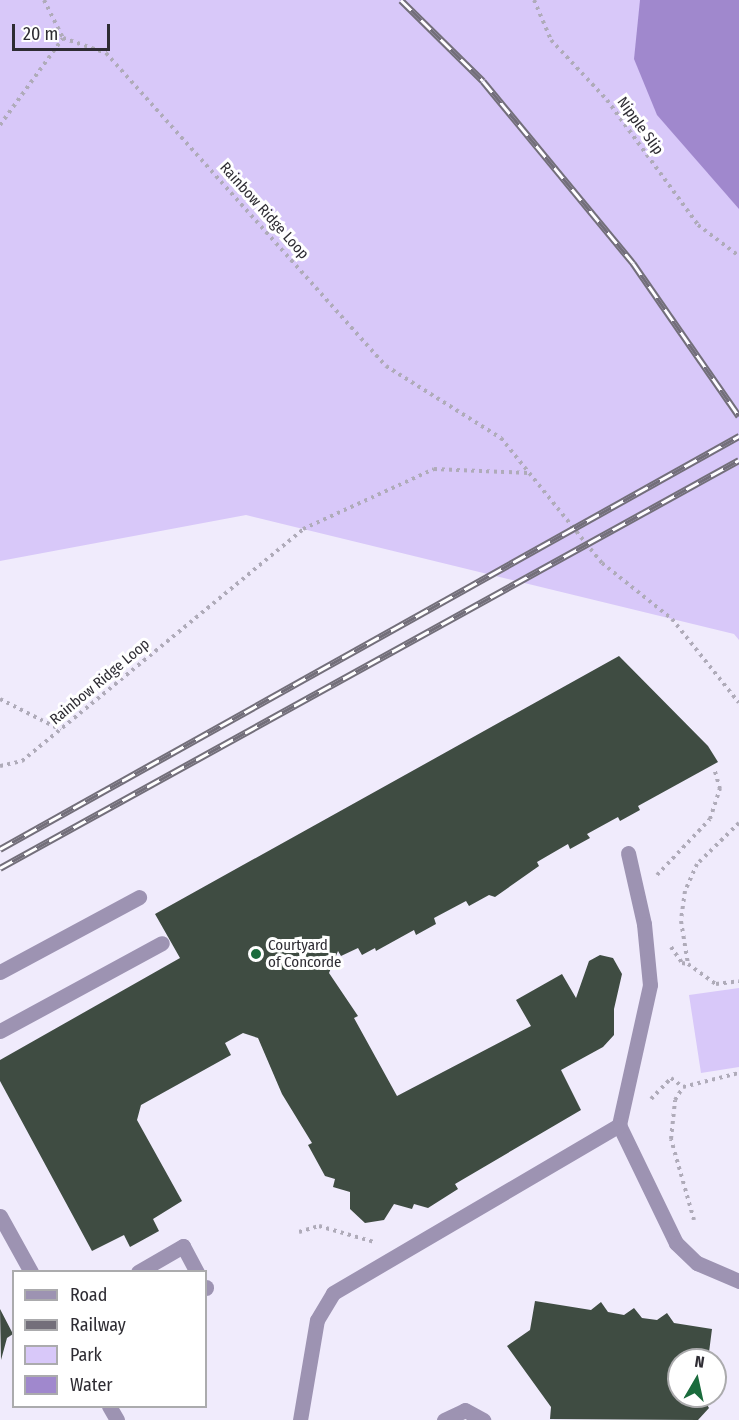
<!DOCTYPE html>
<html>
<head>
<meta charset="utf-8">
<style>
  body { margin:0 }
  #map { position:relative; width:739px; height:1420px; overflow:hidden; background:#f0ebfc; font-family:"Fira Sans Condensed",sans-serif }
  div>[style] { position:absolute }
  [style*='--x'] { left:calc(var(--x)*1px); top:calc(var(--y)*1px); width:calc(var(--w)*1px); rotate:calc(var(--a)*1deg) }
  .green>* { inset:0; background:#d8c8f9 }
  .water>* { inset:0; background:#a088cd }
  .building>* { inset:0; background:#3f4c42 }
  .path>* { height:4px; margin-top:-2px; transform-origin:0; background:repeating-linear-gradient(90deg,#afabb9 0 3px,transparent 0 7.5px) }
  .minor>* { height:15px; margin:-7.5px; padding:0 7.5px; transform-origin:7.5px; border-radius:7.5px; background:#9d93b2 }
  .rail>* { height:7px; margin-top:-3.5px; transform-origin:0; background:repeating-linear-gradient(90deg,#fff 0 14px,#736f7a 0 28px); box-sizing:border-box; border-block:2px solid #736f7a }
  .dots>* { width:16px; height:16px; translate:-50% -50%; box-sizing:border-box; border:3px solid #fff; border-radius:50% }
  span { translate:-50% -50%; white-space:nowrap; text-align:center; line-height:1.15; -webkit-text-stroke:6px #fff; paint-order:stroke }
  .street-label { font-size:15px; color:#2e2c33 }
  .poi-label { font-size:15px; color:#2e2c33 }
  .left { translate:0 -50%; text-align:left }
  .legend { position:absolute; left:12px; top:1270px; width:195px; height:138px; box-sizing:border-box; background:#fff; border:2px solid #ababad; margin:0; padding:8px 10px; list-style:none; font-size:18px; color:#2e2c33 }
  .legend li { display:flex; align-items:center; gap:12px; height:30px }
  .legend b { width:30px; border:2px solid #ababad }
  .north { position:absolute; left:667px; top:1348px; width:60px; height:60px; box-sizing:border-box; background:#fff; border:2px solid #ababad; border-radius:50%; rotate:9deg; font-size:16px; font-weight:700; line-height:24px; text-align:center; color:#2e2c33 }
  .north::after { content:''; display:block; margin:auto; width:21px; height:27px; background:#1a6b3c; clip-path:polygon(50% 0,100% 100%,50% 72%,0 100%) }
  .scale { position:absolute; left:12px; top:24px; width:98px; height:27px; box-sizing:border-box; border:3px solid #2e2c33; border-top:0; padding-left:8px; font-size:18px; line-height:21px; white-space:nowrap; color:#2e2c33; -webkit-text-stroke:4px #fff; paint-order:stroke }
</style>
</head>
<body>
<div id="map">
  <div class="green">
    <i style="clip-path:polygon(0 0,739px 0,739px 640px,734px 634px,246px 515px,0 561px)"></i>
    <i style="clip-path:polygon(739px 988px,739px 1067px,701px 1073px,689px 995px)"></i>
  </div>
  <div class="water">
    <i style="clip-path:polygon(640px 0,739px 0,739px 209px,657px 115px,634px 59px)"></i>
  </div>
  <div class="building">
    <i style="clip-path:polygon(619px 656px,708px 746px,718px 762px,638px 806px,640px 810px,620px 821px,618px 817px,587px 834px,590px 838px,570px 849px,568px 844px,537px 862px,539px 866px,495px 897px,489px 895px,469px 906px,466px 901px,434px 918px,436px 924px,416px 935px,414px 930px,376px 951px,375px 948px,362px 955px,358px 948px,341px 956px,338px 951px,329px 973px,358px 1016px,354px 1018px,397px 1096px,531px 1026px,516px 1000px,562px 974px,576px 998px,589px 961px,600px 955px,613px 958px,622px 974px,614px 1009px,614px 1035px,603px 1047px,561px 1070px,581px 1110px,455px 1184px,458px 1189px,428px 1208px,414px 1204px,412px 1209px,394px 1204px,384px 1220px,365px 1223px,350px 1209px,350px 1192px,333px 1187px,335px 1179px,325px 1176px,308px 1145px,312px 1143px,282px 1094px,258px 1038px,243px 1033px,225px 1043px,231px 1055px,141px 1105px,137px 1120px,182px 1201px,153px 1219px,159px 1231px,130px 1247px,124px 1235px,92px 1251px,0 1081px,0 1060px,180px 958px,155px 914px)"></i>
    <i style="clip-path:polygon(535px 1301px,591px 1310px,601px 1302px,608px 1312px,624px 1315px,634px 1308px,642px 1318px,657px 1320px,667px 1313px,674px 1323px,712px 1329px,708px 1360px,679px 1360px,679px 1396px,702px 1396px,709px 1408px,698px 1420px,550px 1419px,551px 1407px,507px 1346px,530px 1330px)"></i>
    <i style="clip-path:polygon(0 1309px,13px 1334px,7px 1338px,1px 1360px)"></i>
  </div>
  <div class="path">
    <i style="--x:44;--y:0;--w:42;--a:63.4"></i>
    <i style="--x:534;--y:0;--w:43;--a:67"></i>
    <i style="--x:551;--y:40;--w:82;--a:47"></i>
    <i style="--x:607;--y:100;--w:155;--a:53.9"></i>
    <i style="--x:698;--y:225;--w:51;--a:37.1"></i>
    <i style="--x:0;--y:125;--w:107;--a:-54.1"></i>
    <i style="--x:63;--y:38;--w:46;--a:19.2"></i>
    <i style="--x:106;--y:53;--w:420;--a:48.2"></i>
    <i style="--x:386;--y:366;--w:136;--a:32.1"></i>
    <i style="--x:501;--y:438;--w:161;--a:51.1"></i>
    <i style="--x:602;--y:563;--w:90;--a:38.7"></i>
    <i style="--x:672;--y:619;--w:107;--a:51.4"></i>
    <i style="--x:0;--y:699;--w:68;--a:26.9"></i>
    <i style="--x:0;--y:766;--w:23;--a:-13"></i>
    <i style="--x:22;--y:761;--w:364;--a:-39.5"></i>
    <i style="--x:303;--y:529;--w:144;--a:-24.6"></i>
    <i style="--x:434;--y:469;--w:94;--a:2.4"></i>
    <i style="--x:739;--y:823;--w:59;--a:135.7"></i>
    <i style="--x:697;--y:864;--w:30;--a:114"></i>
    <i style="--x:685;--y:891;--w:30;--a:98"></i>
    <i style="--x:681;--y:921;--w:44;--a:80.8"></i>
    <i style="--x:688;--y:964;--w:34;--a:36"></i>
    <i style="--x:716;--y:984;--w:23;--a:-7"></i>
    <i style="--x:657;--y:875;--w:77;--a:-46.6"></i>
    <i style="--x:710;--y:819;--w:32;--a:-72"></i>
    <i style="--x:720;--y:789;--w:19;--a:-106"></i>
    <i style="--x:671;--y:947;--w:19;--a:55"></i>
    <i style="--x:682;--y:963;--w:6;--a:9"></i>
    <i style="--x:651;--y:1099;--w:29;--a:-46"></i>
    <i style="--x:671;--y:1078;--w:15;--a:37"></i>
    <i style="--x:694;--y:1220;--w:84;--a:-105.9"></i>
    <i style="--x:671;--y:1139;--w:39;--a:-84"></i>
    <i style="--x:675;--y:1100;--w:15;--a:-58"></i>
    <i style="--x:683;--y:1087;--w:58;--a:-14"></i>
    <i style="--x:299;--y:1232;--w:21;--a:-17"></i>
    <i style="--x:319;--y:1226;--w:57;--a:16.2"></i>
  </div>
  <div class="minor">
    <i style="--x:628;--y:853;--w:73;--a:77.3"></i>
    <i style="--x:644;--y:924;--w:61;--a:84.4"></i>
    <i style="--x:650;--y:985;--w:143;--a:102.5"></i>
    <i style="--x:619;--y:1125;--w:131;--a:64.2"></i>
    <i style="--x:676;--y:1243;--w:29;--a:44"></i>
    <i style="--x:697;--y:1263;--w:46;--a:23.2"></i>
    <i style="--x:0;--y:972;--w:158;--a:-28.3"></i>
    <i style="--x:0;--y:1031;--w:184;--a:-28.5"></i>
    <i style="--x:0;--y:1216;--w:64;--a:61"></i>
    <i style="--x:138;--y:1272;--w:52;--a:-30"></i>
    <i style="--x:183;--y:1246;--w:30;--a:62"></i>
    <i style="--x:206;--y:1287;--w:1;--a:90"></i>
    <i style="--x:109;--y:1406;--w:16;--a:60"></i>
    <i style="--x:300;--y:1420;--w:101;--a:-80.4"></i>
    <i style="--x:317;--y:1320;--w:31;--a:-59"></i>
    <i style="--x:333;--y:1293;--w:332;--a:-30.4"></i>
    <i style="--x:444;--y:1420;--w:23;--a:-25"></i>
    <i style="--x:465;--y:1410;--w:21;--a:29"></i>
  </div>
  <div class="rail">
    <i style="--x:401;--y:0;--w:115;--a:44.6"></i>
    <i style="--x:483;--y:81;--w:236;--a:50.5"></i>
    <i style="--x:633;--y:263;--w:186;--a:55.3"></i>
    <i style="--x:0;--y:849;--w:847;--a:-29.2"></i>
    <i style="--x:0;--y:868;--w:844;--a:-28.9"></i>
  </div>
  <div class="dots">
    <i style="left:256px;top:954px;background:#1a6b3c"></i>
  </div>
  <div class="street-label">
    <span style="left:640px;top:126px;rotate:54deg">Nipple Slip</span>
    <span style="left:264px;top:211px;rotate:48deg">Rainbow Ridge Loop</span>
    <span style="left:100px;top:682px;rotate:-40deg">Rainbow Ridge Loop</span>
  </div>
  <div class="poi-label">
    <span class="left" style="left:268px;top:954px">Courtyard<br>of Concorde</span>
  </div>
  <ul class="legend">
  <li><b style="height:8px;background:#9d93b2"></b>Road</li>
  <li><b style="height:8px;background:#736f7a"></b>Railway</li>
  <li><b style="height:16px;background:#d8c8f9"></b>Park</li>
  <li><b style="height:16px;background:#a088cd"></b>Water</li>
  </ul>
  <div class="north">N</div>
  <div class="scale">20 m</div>
</div>
</body>
</html>
